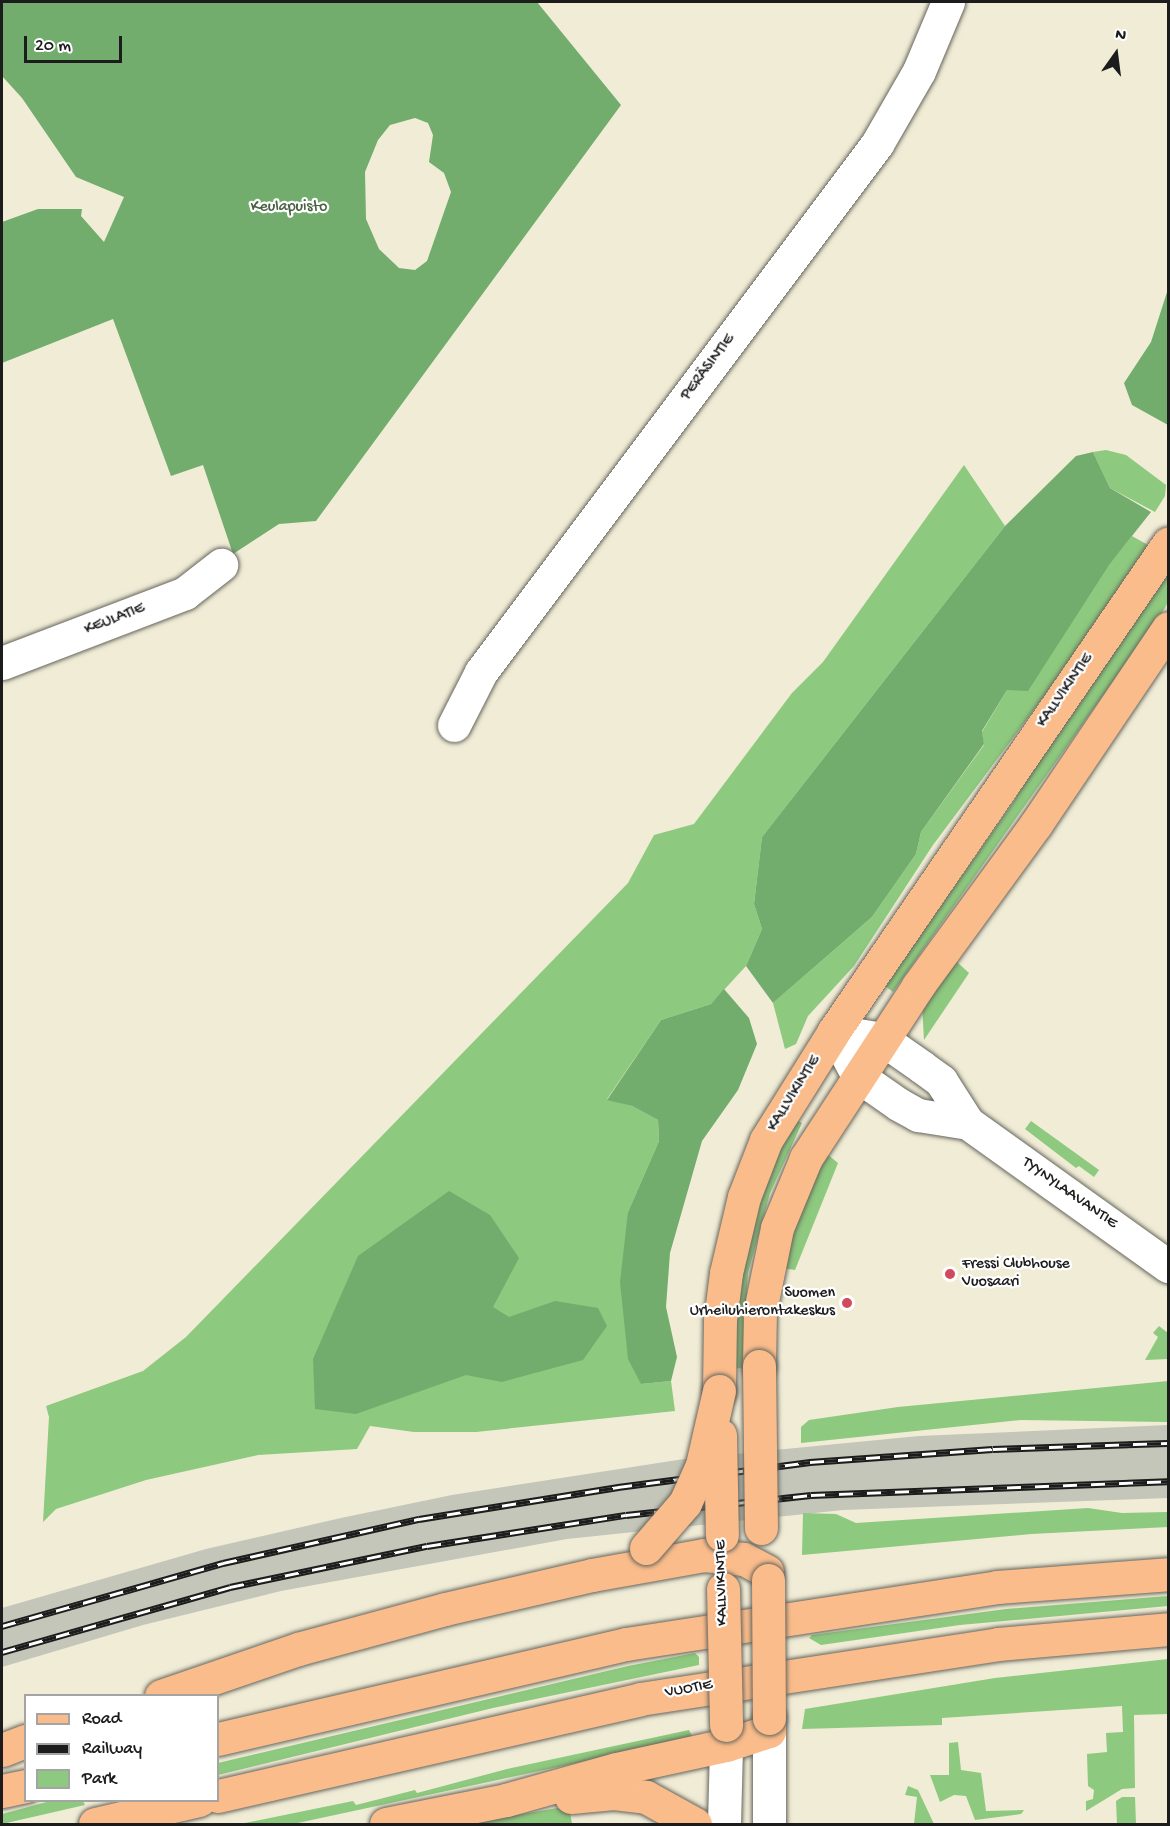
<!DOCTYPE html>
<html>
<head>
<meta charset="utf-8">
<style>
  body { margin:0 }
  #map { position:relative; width:1170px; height:1826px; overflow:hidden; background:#f0ecd6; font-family:"Gochi Hand",sans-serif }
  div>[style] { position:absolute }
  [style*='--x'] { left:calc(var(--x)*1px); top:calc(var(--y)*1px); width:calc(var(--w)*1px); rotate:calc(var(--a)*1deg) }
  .industrial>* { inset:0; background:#c3c6b9 }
  .green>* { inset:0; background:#8dc97e }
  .forest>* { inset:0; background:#72ad6d }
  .roads { filter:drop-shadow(0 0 2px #66655d) drop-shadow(0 0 2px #66655d) }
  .minor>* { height:33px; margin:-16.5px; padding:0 16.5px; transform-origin:16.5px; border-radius:16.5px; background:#fff }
  .major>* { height:33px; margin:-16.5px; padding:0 16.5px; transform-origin:16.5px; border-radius:16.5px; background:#fabc8b }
  .rail>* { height:7px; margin-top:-3.5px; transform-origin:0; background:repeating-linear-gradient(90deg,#fff 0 14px,#1c1c1c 0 28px); box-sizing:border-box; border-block:2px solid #1c1c1c }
  .bridges { filter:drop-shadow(0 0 2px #66655d) drop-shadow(0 0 2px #66655d) }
  .major-bridge>* { height:33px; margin:-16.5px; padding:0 16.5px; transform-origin:16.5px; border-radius:16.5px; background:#fabc8b }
  .dots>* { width:16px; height:16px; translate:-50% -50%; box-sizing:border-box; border:3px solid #fff; border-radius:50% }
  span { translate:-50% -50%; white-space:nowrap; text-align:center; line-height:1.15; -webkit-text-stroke:4.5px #fff; paint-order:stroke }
  .park-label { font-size:16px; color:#496143 }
  .street-label { font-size:16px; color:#1c1c1c }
  .poi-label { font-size:16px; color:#1c1c1c }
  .left { translate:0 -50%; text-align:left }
  .right { translate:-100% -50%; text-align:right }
  .frame { position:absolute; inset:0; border:3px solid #1c1c1c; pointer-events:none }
  .legend { position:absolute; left:24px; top:1694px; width:195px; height:108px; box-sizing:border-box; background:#fff; border:2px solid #a4a4a4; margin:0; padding:8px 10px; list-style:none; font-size:18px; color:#1c1c1c }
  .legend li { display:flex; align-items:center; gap:12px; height:30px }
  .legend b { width:30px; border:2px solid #a4a4a4 }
  .north { position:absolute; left:1086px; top:24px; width:60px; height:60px; -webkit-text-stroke:4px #fff; paint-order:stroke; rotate:14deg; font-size:16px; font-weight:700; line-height:24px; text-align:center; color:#1c1c1c }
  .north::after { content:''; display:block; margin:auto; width:21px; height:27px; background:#1c1c1c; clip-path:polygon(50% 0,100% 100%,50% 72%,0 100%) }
  .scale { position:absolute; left:24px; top:36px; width:98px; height:27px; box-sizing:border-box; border:3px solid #1c1c1c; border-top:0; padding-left:8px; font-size:18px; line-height:21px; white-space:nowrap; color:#1c1c1c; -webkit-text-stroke:4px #fff; paint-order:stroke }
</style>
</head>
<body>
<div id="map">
  <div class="industrial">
    <i style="clip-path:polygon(1168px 1425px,1168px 1498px,843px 1510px,567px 1539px,281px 1591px,143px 1625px,2px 1667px,2px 1608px,206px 1549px,341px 1518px,452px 1495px,684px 1459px,919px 1436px)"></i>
  </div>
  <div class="green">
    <i style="clip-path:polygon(1106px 450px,1126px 455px,1166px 485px,1165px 496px,1155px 512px,1110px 488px,1093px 452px)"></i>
    <i style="clip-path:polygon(964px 465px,1005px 526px,762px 837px,754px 904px,762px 929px,746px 966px,711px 1004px,661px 1020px,607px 1099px,632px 1106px,658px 1120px,659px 1141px,628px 1212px,641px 1384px,671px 1381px,675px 1411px,476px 1432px,414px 1432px,370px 1426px,357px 1449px,258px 1455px,146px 1480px,56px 1509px,43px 1522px,49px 1417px,46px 1406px,143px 1371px,186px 1337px,628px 883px,654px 835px,694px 824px,792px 693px,823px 662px)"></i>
    <i style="clip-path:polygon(1132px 536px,1148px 545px,1048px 691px,933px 845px,854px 966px,808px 1016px,796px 1044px,785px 1049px,773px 1003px,872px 917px,916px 854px,921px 832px,984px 745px,982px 732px,1007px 690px)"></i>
    <i style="clip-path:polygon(1168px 566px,1168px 602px,1165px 608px,893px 992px,885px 986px,1014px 801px,1056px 729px)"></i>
    <i style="clip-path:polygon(957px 962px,969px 973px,924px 1040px,922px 1003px)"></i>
    <i style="clip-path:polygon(793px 1118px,802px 1123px,770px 1193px,748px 1273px,742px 1368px,730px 1369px,734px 1314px,751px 1212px)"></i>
    <i style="clip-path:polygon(1031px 1121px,1099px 1170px,1094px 1177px,1079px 1166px,1076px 1168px,1025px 1129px)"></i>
    <i style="clip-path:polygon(827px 1154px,838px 1163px,795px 1270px,781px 1268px,805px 1198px)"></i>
    <i style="clip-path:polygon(1159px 1326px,1168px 1333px,1168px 1359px,1145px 1360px,1158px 1337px,1153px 1333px)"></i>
    <i style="clip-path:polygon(1168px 1381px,1168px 1422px,1021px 1420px,801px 1443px,801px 1427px,809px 1420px,898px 1407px)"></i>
    <i style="clip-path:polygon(1088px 1508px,1122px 1513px,1168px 1512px,1168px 1527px,1031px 1534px,802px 1555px,803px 1513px,836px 1514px,856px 1523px)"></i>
    <i style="clip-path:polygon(1168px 1596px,1168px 1606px,960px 1625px,821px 1645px,809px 1638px,812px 1635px,1006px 1609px)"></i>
    <i style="clip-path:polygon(695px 1653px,699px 1657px,699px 1665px,493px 1708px,218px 1775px,218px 1763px,628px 1666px)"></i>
    <i style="clip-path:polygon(1168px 1659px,1168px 1714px,1134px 1715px,1135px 1788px,1122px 1789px,1086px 1811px,1086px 1801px,1093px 1799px,1094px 1790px,1088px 1786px,1087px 1754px,1107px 1752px,1106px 1733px,1123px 1732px,1122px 1706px,942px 1718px,942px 1725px,802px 1729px,805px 1709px,995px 1678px)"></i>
    <i style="clip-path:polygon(689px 1730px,693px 1738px,293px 1824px,240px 1824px,353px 1801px,356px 1805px,415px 1790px,417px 1793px,507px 1769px)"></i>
    <i style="clip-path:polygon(958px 1742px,961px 1770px,981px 1773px,986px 1811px,1024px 1810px,1021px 1814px,975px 1820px,966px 1796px,954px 1795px,940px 1802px,930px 1775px,949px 1775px,949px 1743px)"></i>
    <i style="clip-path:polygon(908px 1786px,918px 1790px,934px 1824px,914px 1824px,917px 1797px,905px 1795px)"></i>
    <i style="clip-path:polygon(1122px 1797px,1135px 1797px,1136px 1824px,1117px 1824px,1116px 1801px)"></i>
    <i style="clip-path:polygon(54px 1800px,83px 1801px,85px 1805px,2px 1824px,2px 1814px)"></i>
    <i style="clip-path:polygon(569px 1806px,572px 1824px,464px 1824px)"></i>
  </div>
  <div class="forest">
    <i style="clip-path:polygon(evenodd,2px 2px,537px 2px,621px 105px,316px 521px,279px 524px,233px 554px,203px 465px,171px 476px,113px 319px,2px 363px,2px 222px,38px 209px,82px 209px,81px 216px,104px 242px,124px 197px,76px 177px,22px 98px,2px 76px,2px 2px,415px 118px,428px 123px,433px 135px,429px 162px,444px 173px,451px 192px,427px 261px,415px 270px,399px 268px,379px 249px,366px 219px,365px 172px,378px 140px,390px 125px,415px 118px)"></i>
    <i style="clip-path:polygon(1168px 289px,1168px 425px,1132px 405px,1124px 383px,1151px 342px)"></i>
    <i style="clip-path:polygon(1093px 452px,1110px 488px,1151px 512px,1109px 565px,1028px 691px,1007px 690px,982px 731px,984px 744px,921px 832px,916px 854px,872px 917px,773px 1003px,746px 966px,762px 929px,754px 904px,762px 837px,1005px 526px,1076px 456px)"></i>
    <i style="clip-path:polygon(724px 989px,749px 1018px,757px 1044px,738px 1090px,702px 1141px,670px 1253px,666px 1307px,677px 1357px,671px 1381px,641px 1384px,628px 1359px,620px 1282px,628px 1212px,659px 1141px,658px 1120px,632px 1106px,607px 1100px,661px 1020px,711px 1004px)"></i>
    <i style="clip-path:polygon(449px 1191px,490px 1215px,519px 1258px,493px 1307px,509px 1317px,555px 1301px,598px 1308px,607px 1326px,583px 1360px,502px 1382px,466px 1375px,356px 1414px,315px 1409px,313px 1359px,358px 1256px)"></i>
  </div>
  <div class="roads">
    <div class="minor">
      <i style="--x:2;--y:663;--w:196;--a:-20.9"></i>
      <i style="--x:185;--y:593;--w:46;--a:-37.9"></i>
      <i style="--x:454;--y:725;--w:59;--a:-63"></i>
      <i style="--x:481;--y:672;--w:660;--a:-53.13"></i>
      <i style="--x:877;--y:144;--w:84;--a:-60.1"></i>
      <i style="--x:919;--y:71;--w:75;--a:-67.2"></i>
      <i style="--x:834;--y:1031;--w:49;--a:9.5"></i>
      <i style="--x:882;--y:1039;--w:49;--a:35"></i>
      <i style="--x:922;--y:1067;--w:24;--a:36"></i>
      <i style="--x:941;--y:1081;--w:50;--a:57.3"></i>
      <i style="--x:968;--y:1123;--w:246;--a:35.6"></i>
      <i style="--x:834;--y:1031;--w:51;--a:61.9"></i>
      <i style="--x:858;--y:1076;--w:49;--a:35"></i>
      <i style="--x:898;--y:1104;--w:23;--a:29"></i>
      <i style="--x:918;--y:1115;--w:51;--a:9.1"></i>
      <i style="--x:769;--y:1731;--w:93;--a:90"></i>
      <i style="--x:724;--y:1824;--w:79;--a:-88.5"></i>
    </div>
    <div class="major">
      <i style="--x:759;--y:1366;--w:55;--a:-89"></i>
      <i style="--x:760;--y:1311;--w:85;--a:-78.4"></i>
      <i style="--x:777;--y:1228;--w:76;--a:-67.5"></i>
      <i style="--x:806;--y:1158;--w:205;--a:-56.9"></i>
      <i style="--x:918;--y:986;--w:200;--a:-53.9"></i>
      <i style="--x:1036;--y:824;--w:236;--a:-56"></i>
      <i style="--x:719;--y:1391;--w:71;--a:-89.2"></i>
      <i style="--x:720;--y:1320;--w:47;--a:-82.7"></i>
      <i style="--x:726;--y:1273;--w:78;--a:-76.7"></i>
      <i style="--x:744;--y:1197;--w:61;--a:-68.9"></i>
      <i style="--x:766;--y:1140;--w:128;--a:-58"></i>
      <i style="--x:834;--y:1031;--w:591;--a:-55.56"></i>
      <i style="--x:161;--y:1696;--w:145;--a:-18.9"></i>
      <i style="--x:298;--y:1649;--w:152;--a:-15.2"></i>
      <i style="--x:445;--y:1609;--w:151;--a:-13"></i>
      <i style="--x:592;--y:1575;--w:114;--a:-10.1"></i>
      <i style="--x:704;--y:1555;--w:40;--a:5.7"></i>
      <i style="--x:744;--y:1559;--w:26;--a:28"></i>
      <i style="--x:218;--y:1739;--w:419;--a:-13.1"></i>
      <i style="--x:626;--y:1644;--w:375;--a:-8.7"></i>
      <i style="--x:997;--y:1587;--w:171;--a:-4.3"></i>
      <i style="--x:2;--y:1750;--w:26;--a:-21"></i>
      <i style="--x:2;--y:1791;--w:25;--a:-12"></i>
      <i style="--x:218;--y:1796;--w:433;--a:-12.9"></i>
      <i style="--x:640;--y:1699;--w:362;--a:-8.7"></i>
      <i style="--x:998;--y:1644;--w:171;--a:-5"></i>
      <i style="--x:571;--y:1797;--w:43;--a:-5.3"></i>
      <i style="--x:614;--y:1793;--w:32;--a:7"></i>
      <i style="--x:646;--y:1797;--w:56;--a:28.9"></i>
      <i style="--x:95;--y:1824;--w:107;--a:-13"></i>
      <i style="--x:386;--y:1824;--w:122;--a:-11.3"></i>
      <i style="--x:506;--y:1800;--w:114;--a:-15.7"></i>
      <i style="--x:616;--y:1769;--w:113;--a:-12.3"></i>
      <i style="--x:726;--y:1745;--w:45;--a:-18"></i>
      <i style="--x:769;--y:1731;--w:13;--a:-90"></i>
    </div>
  </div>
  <div class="rail">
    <i style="--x:2;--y:1626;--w:230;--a:-15.9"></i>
    <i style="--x:223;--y:1563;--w:201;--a:-12.7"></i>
    <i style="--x:419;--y:1519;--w:202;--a:-9.1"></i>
    <i style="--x:618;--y:1487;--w:194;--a:-7.4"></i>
    <i style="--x:810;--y:1462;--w:183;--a:-4.1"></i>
    <i style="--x:993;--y:1449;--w:175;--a:-2"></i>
    <i style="--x:2;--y:1652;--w:237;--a:-15.9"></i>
    <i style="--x:230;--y:1587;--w:201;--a:-11.8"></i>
    <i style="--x:427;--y:1546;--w:201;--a:-8.9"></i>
    <i style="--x:626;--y:1515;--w:186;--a:-6.2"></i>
    <i style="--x:811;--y:1495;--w:357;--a:-2.2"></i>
  </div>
  <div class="bridges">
    <div class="major-bridge">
      <i style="--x:759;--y:1366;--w:162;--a:89.3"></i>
      <i style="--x:720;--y:1435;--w:100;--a:88.9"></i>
      <i style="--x:646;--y:1548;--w:60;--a:-49.1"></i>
      <i style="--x:685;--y:1503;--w:42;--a:-65.9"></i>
      <i style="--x:702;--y:1465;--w:76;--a:-77.1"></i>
      <i style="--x:768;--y:1580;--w:138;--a:89.6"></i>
      <i style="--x:723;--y:1589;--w:136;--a:88.7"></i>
    </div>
  </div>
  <div class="dots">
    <i style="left:950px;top:1274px;background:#d1495b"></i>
    <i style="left:847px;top:1303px;background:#d1495b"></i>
  </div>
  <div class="park-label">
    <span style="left:289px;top:208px">Keulapuisto</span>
  </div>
  <div class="street-label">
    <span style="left:709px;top:368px;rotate:-53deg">PERÄSINTIE</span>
    <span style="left:115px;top:620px;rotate:-21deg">KEULATIE</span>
    <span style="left:1066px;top:691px;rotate:-55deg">KALLVIKINTIE</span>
    <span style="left:795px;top:1094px;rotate:-58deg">KALLVIKINTIE</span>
    <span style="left:1069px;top:1194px;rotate:35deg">TYYNYLAAVANTIE</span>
    <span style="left:723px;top:1583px;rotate:-91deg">KALLVIKINTIE</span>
    <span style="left:689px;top:1690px;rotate:-10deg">VUOTIE</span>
  </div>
  <div class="poi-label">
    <span class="left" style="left:962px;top:1274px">Fressi Clubhouse<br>Vuosaari</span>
    <span class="right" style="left:835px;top:1303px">Suomen<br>Urheiluhierontakeskus</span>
  </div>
  <div class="frame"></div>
  <ul class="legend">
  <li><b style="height:8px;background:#fabc8b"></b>Road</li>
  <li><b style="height:8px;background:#1c1c1c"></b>Railway</li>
  <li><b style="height:16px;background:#8dc97e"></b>Park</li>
  </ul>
  <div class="north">N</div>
  <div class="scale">20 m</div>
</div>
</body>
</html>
